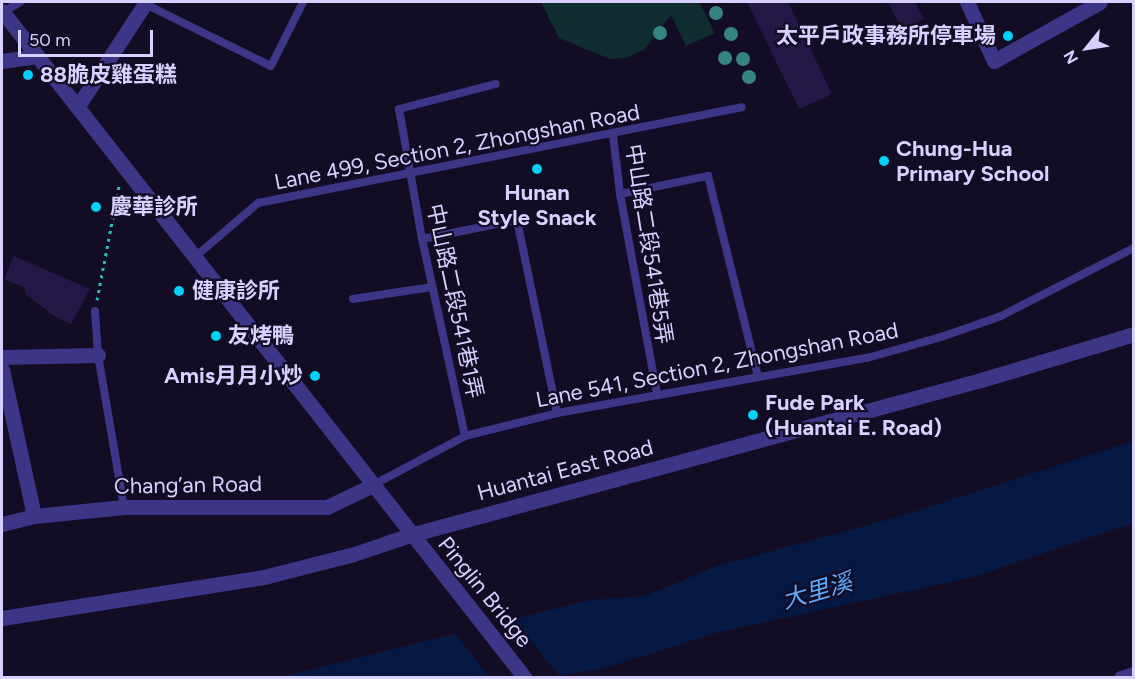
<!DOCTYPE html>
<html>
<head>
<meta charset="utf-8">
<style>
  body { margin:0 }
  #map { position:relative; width:1135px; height:679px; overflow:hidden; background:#120d24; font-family:Figtree,"Noto Sans TC",sans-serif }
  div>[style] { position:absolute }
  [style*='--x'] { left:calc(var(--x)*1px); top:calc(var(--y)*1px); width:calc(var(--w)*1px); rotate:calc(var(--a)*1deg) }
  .green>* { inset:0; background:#0f2d2e }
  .water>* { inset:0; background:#061943 }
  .pier>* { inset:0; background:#120d24 }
  .building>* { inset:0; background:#241846 }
  .path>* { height:3px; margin-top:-1.5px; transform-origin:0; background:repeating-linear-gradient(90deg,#27bbbc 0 3px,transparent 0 7.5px) }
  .service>* { height:8px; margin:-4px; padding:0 4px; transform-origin:4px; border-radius:4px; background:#3d3586 }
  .minor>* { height:15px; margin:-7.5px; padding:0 7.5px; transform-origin:7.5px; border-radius:7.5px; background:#3d3586 }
  .tertiary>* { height:15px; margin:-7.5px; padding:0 7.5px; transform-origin:7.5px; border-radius:7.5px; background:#3d3586 }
  .trees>* { width:14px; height:14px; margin:-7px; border-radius:50%; background:#368480 }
  .dots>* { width:16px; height:16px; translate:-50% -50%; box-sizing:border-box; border:3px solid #120d24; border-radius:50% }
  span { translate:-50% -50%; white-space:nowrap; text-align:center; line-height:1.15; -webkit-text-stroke:4.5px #120d24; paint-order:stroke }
  .poi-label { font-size:22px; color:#d8d0ff; font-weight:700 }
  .right { translate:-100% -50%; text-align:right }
  .left { translate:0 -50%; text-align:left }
  .street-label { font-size:22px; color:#d8d0ff }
  .water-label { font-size:24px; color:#5eaaff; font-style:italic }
  .frame { position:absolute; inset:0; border:3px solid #d8d0ff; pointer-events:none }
  .north { position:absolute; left:1057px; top:18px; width:60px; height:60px; -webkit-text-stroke:4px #120d24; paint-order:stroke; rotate:240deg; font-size:16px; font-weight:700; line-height:24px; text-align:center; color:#d8d0ff }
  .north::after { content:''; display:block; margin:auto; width:21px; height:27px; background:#d8d0ff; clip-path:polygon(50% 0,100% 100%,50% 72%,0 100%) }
  .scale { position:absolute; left:18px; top:30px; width:135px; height:27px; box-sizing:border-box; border:3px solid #d8d0ff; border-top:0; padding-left:8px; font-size:18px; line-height:21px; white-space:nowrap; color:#d8d0ff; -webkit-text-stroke:4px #120d24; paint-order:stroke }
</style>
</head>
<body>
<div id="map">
  <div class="green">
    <i style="clip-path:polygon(541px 2px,699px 2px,715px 33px,686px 46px,671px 15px,644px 50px,626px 58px,610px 59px,559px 38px)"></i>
  </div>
  <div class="water">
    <i style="clip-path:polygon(1133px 441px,1133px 523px,973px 577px,719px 632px,609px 667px,552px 677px,277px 678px,591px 600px,645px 596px,717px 566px,901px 516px)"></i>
  </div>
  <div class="pier">
    <i style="clip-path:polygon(511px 616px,560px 677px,490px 678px,452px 630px)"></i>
  </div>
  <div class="building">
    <i style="clip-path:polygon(747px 2px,788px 2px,832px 94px,799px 109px)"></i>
    <i style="clip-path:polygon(888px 2px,915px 2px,924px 19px,902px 30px)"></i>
    <i style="clip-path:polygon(14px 256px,90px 289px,71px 324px,54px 316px,25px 294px,25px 288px,4px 279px)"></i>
  </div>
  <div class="path">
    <i style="--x:97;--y:300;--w:116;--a:-79.1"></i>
  </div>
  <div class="service">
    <i style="--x:145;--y:4;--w:140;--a:26.2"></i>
    <i style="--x:271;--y:66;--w:72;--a:-63.4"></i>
    <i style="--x:3;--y:12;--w:20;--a:-30"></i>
    <i style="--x:613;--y:135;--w:59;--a:83.2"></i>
    <i style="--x:620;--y:194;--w:202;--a:79.5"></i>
    <i style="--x:620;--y:194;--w:90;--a:-11.6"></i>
    <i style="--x:708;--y:176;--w:207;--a:76"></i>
    <i style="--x:422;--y:239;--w:97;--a:-11.3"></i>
    <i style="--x:517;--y:220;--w:197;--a:78.3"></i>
    <i style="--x:196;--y:256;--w:82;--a:-40.5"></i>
    <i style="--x:258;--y:203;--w:493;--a:-11.2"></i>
    <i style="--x:353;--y:299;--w:80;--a:-8.6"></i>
    <i style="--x:95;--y:311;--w:44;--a:86.1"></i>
    <i style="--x:98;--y:355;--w:154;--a:80.3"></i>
    <i style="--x:465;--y:436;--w:202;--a:-102.3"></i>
    <i style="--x:422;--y:239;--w:132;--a:-100"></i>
    <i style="--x:399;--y:109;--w:100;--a:-14.5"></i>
    <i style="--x:373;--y:485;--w:104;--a:-28"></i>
    <i style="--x:465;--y:436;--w:95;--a:-14"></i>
    <i style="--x:557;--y:413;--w:315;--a:-10.1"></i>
    <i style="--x:867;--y:358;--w:80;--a:-15.9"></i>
    <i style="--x:944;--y:336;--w:60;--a:-19.3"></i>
    <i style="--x:1001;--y:316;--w:149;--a:-27.1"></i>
  </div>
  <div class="minor">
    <i style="--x:967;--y:2;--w:65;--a:65.4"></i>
    <i style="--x:994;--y:61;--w:121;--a:-29.1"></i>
    <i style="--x:2;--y:61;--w:35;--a:-8"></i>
    <i style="--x:78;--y:106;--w:124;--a:-56.8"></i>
    <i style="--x:2;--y:357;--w:96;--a:-1.2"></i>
    <i style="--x:2;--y:369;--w:150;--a:77.7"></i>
    <i style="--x:2;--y:524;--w:33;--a:-14"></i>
    <i style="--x:34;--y:516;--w:90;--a:-5.7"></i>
    <i style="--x:124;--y:507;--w:203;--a:0"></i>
    <i style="--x:327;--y:507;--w:51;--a:-25.6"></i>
    <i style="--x:2;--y:618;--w:265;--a:-8.9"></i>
    <i style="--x:264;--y:577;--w:93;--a:-14.3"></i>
    <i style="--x:354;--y:554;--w:59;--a:-18.7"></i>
    <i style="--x:410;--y:535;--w:592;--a:-15.19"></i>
    <i style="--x:981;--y:380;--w:160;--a:-16.7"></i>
  </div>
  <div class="tertiary">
    <i style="--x:2;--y:11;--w:848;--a:51.9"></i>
    <i style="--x:1121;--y:678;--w:14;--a:-17"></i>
  </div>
  <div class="trees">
    <i style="left:716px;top:13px"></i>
    <i style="left:660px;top:33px"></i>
    <i style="left:731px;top:34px"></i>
    <i style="left:725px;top:58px"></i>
    <i style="left:743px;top:59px"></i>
    <i style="left:749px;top:77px"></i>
  </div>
  <div class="dots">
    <i style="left:1008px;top:36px;background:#00d1fb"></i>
    <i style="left:28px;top:75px;background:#00d1fb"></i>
    <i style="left:884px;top:161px;background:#00d1fb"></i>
    <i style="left:537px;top:169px;background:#00d1fb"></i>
    <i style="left:96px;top:207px;background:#00d1fb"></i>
    <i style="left:179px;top:291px;background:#00d1fb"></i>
    <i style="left:216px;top:336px;background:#00d1fb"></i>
    <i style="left:315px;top:376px;background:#00d1fb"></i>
    <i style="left:753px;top:415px;background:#00d1fb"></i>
  </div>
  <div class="poi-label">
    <span class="right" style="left:996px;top:36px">太平戶政事務所停車場</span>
    <span class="left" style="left:40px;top:75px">88脆皮雞蛋糕</span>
    <span class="left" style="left:896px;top:161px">Chung-Hua<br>Primary School</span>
    <span style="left:537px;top:205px">Hunan<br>Style Snack</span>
    <span class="left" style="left:110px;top:207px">慶華診所</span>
    <span class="left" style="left:192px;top:291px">健康診所</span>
    <span class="left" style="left:228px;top:336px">友烤鴨</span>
    <span class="right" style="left:303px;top:376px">Amis月月小炒</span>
    <span class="left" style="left:765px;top:415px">Fude Park<br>(Huantai E. Road)</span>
  </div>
  <div class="street-label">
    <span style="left:457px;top:147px;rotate:-11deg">Lane 499, Section 2, Zhongshan Road</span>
    <span style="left:649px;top:244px;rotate:81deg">中山路二段541巷5弄</span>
    <span style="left:455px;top:301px;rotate:78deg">中山路二段541巷1弄</span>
    <span style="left:717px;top:365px;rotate:-11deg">Lane 541, Section 2, Zhongshan Road</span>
    <span style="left:565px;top:470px;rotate:-15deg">Huantai East Road</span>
    <span style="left:188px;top:485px;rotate:-1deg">Chang’an Road</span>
    <span style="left:485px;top:592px;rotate:51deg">Pinglin Bridge</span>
  </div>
  <div class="water-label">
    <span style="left:817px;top:591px;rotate:-16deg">大里溪</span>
  </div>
  <div class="frame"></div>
  <div class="north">N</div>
  <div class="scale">50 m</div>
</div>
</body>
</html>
